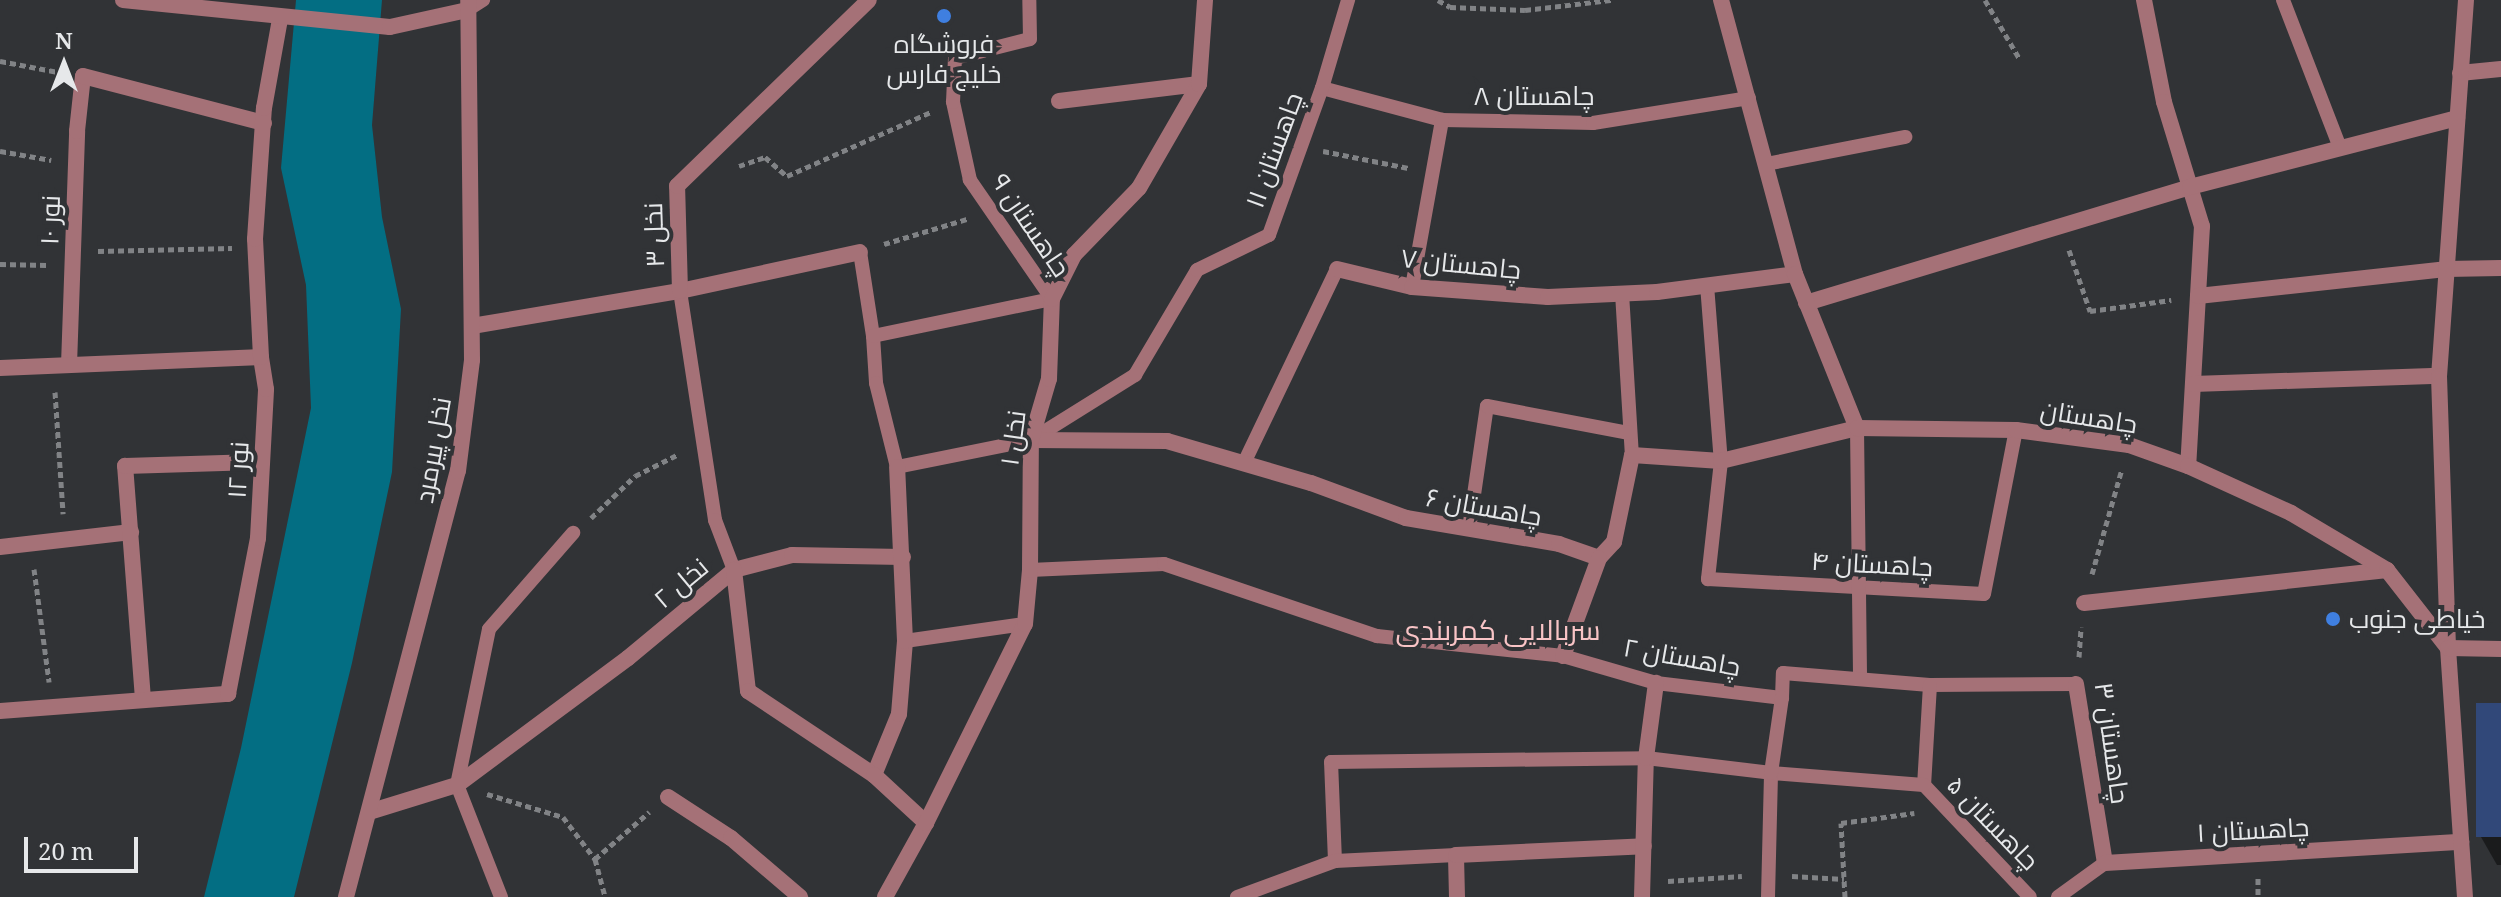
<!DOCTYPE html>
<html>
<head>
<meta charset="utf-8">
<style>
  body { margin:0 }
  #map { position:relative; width:2501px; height:897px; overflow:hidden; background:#313336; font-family:"Noto Serif",Cairo,serif }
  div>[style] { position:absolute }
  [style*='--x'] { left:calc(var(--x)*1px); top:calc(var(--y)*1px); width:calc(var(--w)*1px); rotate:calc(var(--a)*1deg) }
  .water>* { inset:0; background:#036e83 }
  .shadow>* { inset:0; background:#0007 }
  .building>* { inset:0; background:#314879; transform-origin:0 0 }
  .path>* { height:5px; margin-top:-2.5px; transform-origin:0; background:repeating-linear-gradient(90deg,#818386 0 6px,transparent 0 10px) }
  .service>* { height:14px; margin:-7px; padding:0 7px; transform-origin:7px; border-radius:7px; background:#a57177 }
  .minor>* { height:16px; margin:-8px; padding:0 8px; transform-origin:8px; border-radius:8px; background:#a57177 }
  .tertiary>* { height:16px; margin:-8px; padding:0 8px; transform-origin:8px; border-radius:8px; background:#a57177 }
  .dots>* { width:22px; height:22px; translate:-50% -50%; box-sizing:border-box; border:4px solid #313336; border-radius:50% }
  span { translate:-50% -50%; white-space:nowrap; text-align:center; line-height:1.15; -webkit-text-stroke:8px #313336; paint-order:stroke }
  .poi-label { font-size:26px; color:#e6e8ea }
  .left { translate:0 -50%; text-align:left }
  .street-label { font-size:26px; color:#e6e8ea }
  .neighbourhood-label { font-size:28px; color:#f9c4c6 }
  .north { position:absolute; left:24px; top:24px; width:80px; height:80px; -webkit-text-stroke:6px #313336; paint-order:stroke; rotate:0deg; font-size:22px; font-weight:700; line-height:32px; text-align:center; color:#e6e8ea }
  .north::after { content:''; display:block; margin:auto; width:28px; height:36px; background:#e6e8ea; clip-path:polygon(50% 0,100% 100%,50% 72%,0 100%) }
  .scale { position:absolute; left:24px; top:837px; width:114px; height:36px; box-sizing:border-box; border:4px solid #e6e8ea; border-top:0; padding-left:10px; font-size:24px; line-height:28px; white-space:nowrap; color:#e6e8ea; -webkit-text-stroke:6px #313336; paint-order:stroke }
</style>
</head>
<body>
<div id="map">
  <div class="water">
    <i style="clip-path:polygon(296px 0,382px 0,372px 125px,382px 217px,401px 309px,392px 472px,352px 663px,294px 897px,204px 897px,241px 748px,311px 408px,306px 285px,281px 168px)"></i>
  </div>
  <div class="shadow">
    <i style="clip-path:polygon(2501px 705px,2501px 865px,2497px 865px,2481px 837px)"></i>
  </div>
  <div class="building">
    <i style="left:2501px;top:703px;width:134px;height:25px;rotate:90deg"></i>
  </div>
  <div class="path">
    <i style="--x:1438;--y:0;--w:14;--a:30"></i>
    <i style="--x:1450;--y:7;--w:75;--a:2.3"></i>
    <i style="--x:1525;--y:10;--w:88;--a:-6.6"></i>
    <i style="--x:1985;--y:0;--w:67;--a:59.6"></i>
    <i style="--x:0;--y:61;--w:59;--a:10.7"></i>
    <i style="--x:0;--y:151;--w:52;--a:10"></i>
    <i style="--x:1323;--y:151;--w:87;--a:11.3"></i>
    <i style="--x:739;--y:166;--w:28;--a:-19"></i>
    <i style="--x:765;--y:157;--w:29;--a:41"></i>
    <i style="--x:787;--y:176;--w:158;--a:-24"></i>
    <i style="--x:884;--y:244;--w:87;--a:-16.8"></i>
    <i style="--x:2069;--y:250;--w:65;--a:71"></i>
    <i style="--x:2090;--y:311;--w:82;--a:-7.7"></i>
    <i style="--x:98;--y:251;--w:134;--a:-1.3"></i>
    <i style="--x:0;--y:264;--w:47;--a:1.2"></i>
    <i style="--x:55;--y:392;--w:122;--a:86.2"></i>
    <i style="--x:591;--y:518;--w:61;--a:-43.7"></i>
    <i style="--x:635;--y:476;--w:49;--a:-26.6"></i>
    <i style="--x:34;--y:569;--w:114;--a:82.4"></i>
    <i style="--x:2092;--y:574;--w:109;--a:-74.1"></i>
    <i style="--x:2079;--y:657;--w:30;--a:-86"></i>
    <i style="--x:487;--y:794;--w:79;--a:16.8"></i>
    <i style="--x:563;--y:817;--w:53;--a:52.7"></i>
    <i style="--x:595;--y:859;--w:39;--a:75"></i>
    <i style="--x:595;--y:859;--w:72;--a:-41"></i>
    <i style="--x:1792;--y:876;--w:52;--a:3.3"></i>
    <i style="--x:2258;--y:878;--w:19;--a:90"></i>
    <i style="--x:1668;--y:881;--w:74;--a:-3.9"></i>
    <i style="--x:1845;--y:897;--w:74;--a:-93.1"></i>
    <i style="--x:1841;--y:823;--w:74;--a:-7.8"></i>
  </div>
  <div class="service">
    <i style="--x:2283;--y:0;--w:159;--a:68.9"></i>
    <i style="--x:467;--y:10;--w:19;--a:-32"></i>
    <i style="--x:1322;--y:88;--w:124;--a:14.9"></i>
    <i style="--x:1442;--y:120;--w:151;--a:1.1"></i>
    <i style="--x:1593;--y:123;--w:158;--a:-9.1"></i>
    <i style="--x:1766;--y:164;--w:142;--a:-11"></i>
    <i style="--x:860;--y:252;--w:85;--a:81.2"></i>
    <i style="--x:873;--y:336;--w:47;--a:86.3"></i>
    <i style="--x:876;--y:383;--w:87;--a:76"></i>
    <i style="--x:897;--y:467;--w:137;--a:-11.4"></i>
    <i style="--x:1031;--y:440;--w:123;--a:-32"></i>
    <i style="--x:1135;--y:375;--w:122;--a:-59.4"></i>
    <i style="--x:1197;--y:270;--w:80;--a:-25.9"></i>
    <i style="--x:1269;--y:235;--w:156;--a:-70.2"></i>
    <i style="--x:1322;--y:88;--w:92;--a:-73.5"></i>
    <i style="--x:1707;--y:285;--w:177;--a:85.5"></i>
    <i style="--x:1721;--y:461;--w:119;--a:96.3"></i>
    <i style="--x:1708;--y:579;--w:276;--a:3.1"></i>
    <i style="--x:1984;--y:594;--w:167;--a:-79"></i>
    <i style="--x:1412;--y:287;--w:170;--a:-79.8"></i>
    <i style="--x:680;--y:291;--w:232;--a:81.3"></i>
    <i style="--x:715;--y:520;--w:53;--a:69.2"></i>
    <i style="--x:1622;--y:293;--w:162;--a:86.5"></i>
    <i style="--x:873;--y:336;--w:183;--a:-11.7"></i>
    <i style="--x:1052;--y:299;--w:145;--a:-124.6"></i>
    <i style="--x:970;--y:180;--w:80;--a:-102.3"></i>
    <i style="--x:953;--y:102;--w:44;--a:-87.4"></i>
    <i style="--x:955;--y:58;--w:77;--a:-14.2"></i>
    <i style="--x:1030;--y:39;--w:39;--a:-91"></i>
    <i style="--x:1857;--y:428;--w:251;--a:89.3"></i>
    <i style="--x:1244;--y:463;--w:215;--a:-64.4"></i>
    <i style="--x:1469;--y:529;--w:124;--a:-81.7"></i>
    <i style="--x:1487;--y:406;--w:145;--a:10.8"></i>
    <i style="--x:1030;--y:570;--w:134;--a:-2.6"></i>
    <i style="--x:1164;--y:564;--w:225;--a:18.7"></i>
    <i style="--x:1377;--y:636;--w:187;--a:6.1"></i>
    <i style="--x:1563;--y:656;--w:97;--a:16.2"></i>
    <i style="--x:1656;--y:683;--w:127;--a:6.8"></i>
    <i style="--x:1782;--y:698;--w:25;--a:-88"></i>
    <i style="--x:1783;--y:673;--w:147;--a:4.7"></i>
    <i style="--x:1930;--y:685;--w:146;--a:-0.4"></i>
    <i style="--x:905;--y:641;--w:121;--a:-8.1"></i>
    <i style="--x:1930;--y:685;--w:100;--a:93.4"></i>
    <i style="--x:1924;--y:785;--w:154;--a:46.6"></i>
    <i style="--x:1335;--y:861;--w:99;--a:-92.3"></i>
    <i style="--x:1331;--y:762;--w:315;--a:-0.7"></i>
    <i style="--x:1646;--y:758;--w:126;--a:6.8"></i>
    <i style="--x:1771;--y:773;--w:153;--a:4.5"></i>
    <i style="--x:501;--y:897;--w:120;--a:-111.4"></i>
    <i style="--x:457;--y:785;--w:159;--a:-78.4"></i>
    <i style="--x:489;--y:629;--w:128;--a:-48.8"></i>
    <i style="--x:1237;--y:897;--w:104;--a:-20.2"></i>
    <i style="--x:1335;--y:861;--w:121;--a:-2.8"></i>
    <i style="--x:1768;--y:897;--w:124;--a:-88.6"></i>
    <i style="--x:1771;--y:773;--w:76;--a:-81.7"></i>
    <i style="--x:2058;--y:897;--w:58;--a:-35.9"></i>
  </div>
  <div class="minor">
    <i style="--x:2144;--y:0;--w:104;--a:78.9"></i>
    <i style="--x:2164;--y:102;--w:130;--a:73"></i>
    <i style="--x:2202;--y:226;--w:240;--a:93.3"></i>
    <i style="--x:2460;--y:73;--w:41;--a:-5.6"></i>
    <i style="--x:1059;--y:101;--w:141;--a:-6.9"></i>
    <i style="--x:1337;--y:269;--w:77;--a:13.5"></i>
    <i style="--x:1412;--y:287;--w:136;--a:4.2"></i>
    <i style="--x:1548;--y:297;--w:109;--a:-2.6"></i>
    <i style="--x:1657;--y:292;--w:139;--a:-7.4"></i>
    <i style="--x:680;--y:291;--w:184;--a:-12.2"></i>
    <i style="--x:2198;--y:296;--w:249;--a:-6.2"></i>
    <i style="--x:2446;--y:269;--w:55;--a:-1"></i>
    <i style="--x:1806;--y:303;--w:401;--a:-16.8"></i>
    <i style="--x:2190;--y:187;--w:276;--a:-14.5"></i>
    <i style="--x:472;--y:326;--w:211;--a:-9.6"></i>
    <i style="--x:680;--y:291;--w:105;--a:-91.6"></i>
    <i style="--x:677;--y:186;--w:267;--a:-44.1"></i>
    <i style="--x:69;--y:365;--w:234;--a:-88"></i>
    <i style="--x:77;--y:131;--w:55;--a:-83.8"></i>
    <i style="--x:83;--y:76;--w:187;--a:14.6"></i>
    <i style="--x:0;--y:368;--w:261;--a:-2.4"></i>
    <i style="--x:2193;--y:384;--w:246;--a:-1.9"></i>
    <i style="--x:1031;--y:440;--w:136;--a:0.4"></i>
    <i style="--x:1167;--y:441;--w:150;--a:16.3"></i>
    <i style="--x:1311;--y:483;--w:101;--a:20.2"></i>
    <i style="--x:1406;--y:518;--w:155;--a:9.6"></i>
    <i style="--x:1559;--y:544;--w:42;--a:19.3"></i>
    <i style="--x:1599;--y:558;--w:22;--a:-47"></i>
    <i style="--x:1614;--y:542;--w:89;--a:-78.3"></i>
    <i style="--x:1632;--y:455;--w:89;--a:3.9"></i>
    <i style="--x:1721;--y:461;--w:140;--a:-13.6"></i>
    <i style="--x:0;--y:547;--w:132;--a:-6.5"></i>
    <i style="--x:734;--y:570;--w:60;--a:-14.5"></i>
    <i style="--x:792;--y:555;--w:111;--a:1"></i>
    <i style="--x:2084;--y:603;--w:305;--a:-6.2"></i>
    <i style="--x:1563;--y:656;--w:104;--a:-69.8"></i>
    <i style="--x:2076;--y:684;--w:181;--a:80.8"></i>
    <i style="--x:2105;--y:863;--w:357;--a:-3.4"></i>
    <i style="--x:143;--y:699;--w:234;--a:-94.4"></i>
    <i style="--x:125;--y:466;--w:137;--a:-1.7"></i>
    <i style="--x:0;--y:711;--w:229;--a:-4.3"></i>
    <i style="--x:228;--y:694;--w:159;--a:-79.1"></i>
    <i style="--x:258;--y:538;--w:149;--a:-86.9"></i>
    <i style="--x:266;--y:389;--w:32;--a:-99"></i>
    <i style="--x:261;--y:357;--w:118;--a:-92.9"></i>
    <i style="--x:255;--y:239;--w:131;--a:-86.1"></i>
    <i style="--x:264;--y:108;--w:90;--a:-79.8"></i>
    <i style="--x:874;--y:775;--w:66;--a:-67.7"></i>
    <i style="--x:899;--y:714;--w:73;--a:-85.3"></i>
    <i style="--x:905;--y:641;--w:174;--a:-92.6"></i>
    <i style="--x:668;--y:797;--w:75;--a:33.1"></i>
    <i style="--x:731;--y:838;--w:91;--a:40.5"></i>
    <i style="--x:369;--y:812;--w:92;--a:-17.1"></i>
    <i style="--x:457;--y:785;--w:213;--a:-36.6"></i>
    <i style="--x:628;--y:658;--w:138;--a:-39.7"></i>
    <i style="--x:734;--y:570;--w:122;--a:83.4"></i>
    <i style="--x:748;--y:691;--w:151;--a:33.7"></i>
    <i style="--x:874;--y:775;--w:71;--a:42.7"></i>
    <i style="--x:885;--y:897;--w:85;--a:-61"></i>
    <i style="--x:926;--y:823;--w:222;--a:-63.6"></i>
    <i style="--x:1025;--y:624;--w:54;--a:-84.7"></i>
    <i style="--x:1030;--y:570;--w:130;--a:-89.6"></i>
    <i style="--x:1031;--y:440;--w:64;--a:-73.6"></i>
    <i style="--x:1049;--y:379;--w:80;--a:-87.9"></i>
    <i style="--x:1052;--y:299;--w:49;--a:-63.4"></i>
    <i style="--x:1074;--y:255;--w:93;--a:-45.9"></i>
    <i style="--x:1139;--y:188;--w:120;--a:-60"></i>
    <i style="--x:1199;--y:84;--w:84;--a:-85.9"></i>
    <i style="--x:1457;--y:897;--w:42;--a:-91.4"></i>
    <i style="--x:1456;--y:855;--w:188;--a:-2.7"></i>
    <i style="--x:1642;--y:897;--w:139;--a:-88.4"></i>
    <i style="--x:1646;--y:758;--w:76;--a:-82.4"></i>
  </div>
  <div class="tertiary">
    <i style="--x:123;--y:0;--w:268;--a:5.8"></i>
    <i style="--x:390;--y:27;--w:79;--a:-12.4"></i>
    <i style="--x:1721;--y:0;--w:284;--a:74.9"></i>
    <i style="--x:1795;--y:274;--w:166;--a:68.1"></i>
    <i style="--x:1857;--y:428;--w:159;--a:0.7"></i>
    <i style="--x:2016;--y:430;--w:114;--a:7.6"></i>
    <i style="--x:2129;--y:445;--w:63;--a:19.6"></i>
    <i style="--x:2188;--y:466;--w:113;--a:24.5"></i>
    <i style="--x:2291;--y:513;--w:112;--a:30.7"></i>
    <i style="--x:2387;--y:570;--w:99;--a:52"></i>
    <i style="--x:2448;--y:648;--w:250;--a:86.1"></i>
    <i style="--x:2466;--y:0;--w:377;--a:94.1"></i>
    <i style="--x:2439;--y:376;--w:272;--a:88.1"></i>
    <i style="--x:2448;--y:648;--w:53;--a:1.1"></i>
    <i style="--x:346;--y:897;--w:440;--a:-75.3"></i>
    <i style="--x:458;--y:471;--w:112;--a:-82.8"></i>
    <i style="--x:472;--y:360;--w:360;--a:-90.6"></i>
  </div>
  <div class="dots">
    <i style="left:944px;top:16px;background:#3f7fe0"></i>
    <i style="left:2333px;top:619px;background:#3f7fe0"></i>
  </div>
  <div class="poi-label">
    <span style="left:944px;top:59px">فروشگاه<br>خلیج فارس</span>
    <span class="left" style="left:2349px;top:619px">خیاطی جنوب</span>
  </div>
  <div class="street-label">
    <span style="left:1534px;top:96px">چاهستان ۸</span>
    <span style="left:1274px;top:150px;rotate:-70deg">چاهستان ۱۱</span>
    <span style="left:50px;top:220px;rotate:-88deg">نور ۱۰</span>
    <span style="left:1031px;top:225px;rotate:56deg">چاهستان ۹</span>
    <span style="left:654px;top:235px;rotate:-92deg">نخل ۳</span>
    <span style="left:1461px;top:264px;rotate:6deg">چاهستان ۷</span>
    <span style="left:2089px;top:417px;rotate:9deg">چاهستان</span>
    <span style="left:1013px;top:438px;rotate:-82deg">نخل ۱</span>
    <span style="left:433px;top:450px;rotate:-80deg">نخل پیرمرد</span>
    <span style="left:238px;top:470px;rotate:-87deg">نور ۱۲</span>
    <span style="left:1484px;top:507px;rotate:10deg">چاهستان ۶</span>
    <span style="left:1872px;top:564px;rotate:3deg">چاهستان ۴</span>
    <span style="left:681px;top:583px;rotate:-40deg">نخل ۲</span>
    <span style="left:1682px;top:657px;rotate:10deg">چاهستان ۲</span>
    <span style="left:2112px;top:743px;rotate:82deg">چاهستان ۳</span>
    <span style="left:1993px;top:823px;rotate:46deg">چاهستان ۵</span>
    <span style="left:2253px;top:830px;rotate:-3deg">چاهستان ۱</span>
  </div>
  <div class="neighbourhood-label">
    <span style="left:1498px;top:629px">سربالایی کمربندی</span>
  </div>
  <div class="north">N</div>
  <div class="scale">20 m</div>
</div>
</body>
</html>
